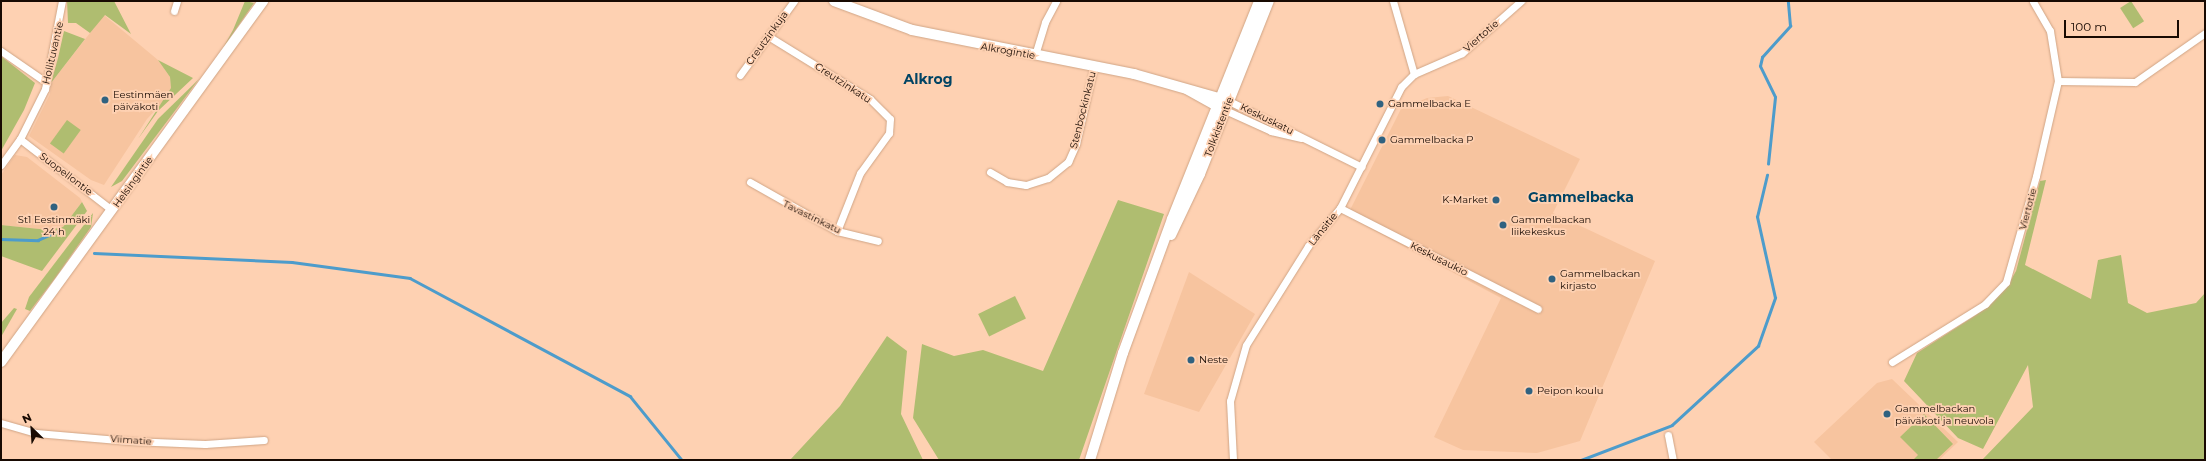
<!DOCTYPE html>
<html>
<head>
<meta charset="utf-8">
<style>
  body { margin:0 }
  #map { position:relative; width:2206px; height:461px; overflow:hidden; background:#fed1b2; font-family:Montserrat,sans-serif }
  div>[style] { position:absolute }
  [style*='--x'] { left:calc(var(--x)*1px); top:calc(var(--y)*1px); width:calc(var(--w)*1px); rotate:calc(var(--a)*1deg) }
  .built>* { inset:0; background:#f7c49f }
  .green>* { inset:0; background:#afbd70; transform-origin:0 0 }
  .stream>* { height:2.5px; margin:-1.25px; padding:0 1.25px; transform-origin:1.25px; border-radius:1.25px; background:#4d9ccb }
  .roads { filter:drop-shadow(0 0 1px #d0a586) drop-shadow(0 0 1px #d0a586) }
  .street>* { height:7px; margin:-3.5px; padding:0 3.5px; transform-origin:3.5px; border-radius:3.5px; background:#fff }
  .secondary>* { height:10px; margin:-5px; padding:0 5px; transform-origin:5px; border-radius:5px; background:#fff }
  .dots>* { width:11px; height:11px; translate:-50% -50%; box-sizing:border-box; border:2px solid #fed1b2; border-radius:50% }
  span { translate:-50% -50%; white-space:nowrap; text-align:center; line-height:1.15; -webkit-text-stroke:3.5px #fed1b2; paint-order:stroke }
  .street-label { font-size:10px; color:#180a02 }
  .poi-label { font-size:10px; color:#180a02 }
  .left { translate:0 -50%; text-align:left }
  .right { translate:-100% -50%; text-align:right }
  .district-label { font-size:14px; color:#014464; font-weight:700 }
  .frame { position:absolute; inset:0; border:2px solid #180a02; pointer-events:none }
  .north { position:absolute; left:12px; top:409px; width:40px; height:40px; -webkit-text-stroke:3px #fed1b2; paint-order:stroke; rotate:335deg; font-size:11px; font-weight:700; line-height:16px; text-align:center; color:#180a02 }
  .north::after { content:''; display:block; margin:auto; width:14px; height:18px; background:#180a02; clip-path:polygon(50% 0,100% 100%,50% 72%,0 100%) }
  .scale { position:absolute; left:2064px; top:20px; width:115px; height:18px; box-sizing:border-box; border:2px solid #180a02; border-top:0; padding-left:5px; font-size:12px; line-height:14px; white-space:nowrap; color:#180a02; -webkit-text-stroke:3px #fed1b2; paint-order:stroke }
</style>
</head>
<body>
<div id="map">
  <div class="built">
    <i style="clip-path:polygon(104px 15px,158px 60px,170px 77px,171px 88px,168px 97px,147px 119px,104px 185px,91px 180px,29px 136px,50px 94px,51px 83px)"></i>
    <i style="clip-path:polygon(1448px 96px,1580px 159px,1553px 213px,1655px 261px,1580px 441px,1537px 453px,1463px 450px,1434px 437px,1501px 298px,1347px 216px,1401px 109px,1427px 98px)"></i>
    <i style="clip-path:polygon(15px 155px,27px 157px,80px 198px,82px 202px,63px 227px,49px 230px,1px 225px,1px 175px)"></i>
    <i style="clip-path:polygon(1189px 272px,1255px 314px,1199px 412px,1144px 394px)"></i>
    <i style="clip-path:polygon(1892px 379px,1958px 442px,1939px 460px,1832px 460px,1814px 442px,1877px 383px)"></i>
  </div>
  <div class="green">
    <i style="clip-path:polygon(67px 1px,114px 1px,131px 34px,105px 15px,90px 33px,76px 23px,68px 23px)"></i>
    <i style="clip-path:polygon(245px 1px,254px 3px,223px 48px,233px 30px)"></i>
    <i style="left:2131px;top:1px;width:24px;height:13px;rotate:57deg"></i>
    <i style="clip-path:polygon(64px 31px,85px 39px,51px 83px,58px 58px)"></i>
    <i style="clip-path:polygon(1px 56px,35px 83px,24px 110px,1px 151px)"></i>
    <i style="clip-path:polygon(158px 60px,193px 78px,158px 111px,138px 139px,171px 88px,170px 77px)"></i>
    <i style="clip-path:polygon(199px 79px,122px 181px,111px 187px,158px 119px)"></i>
    <i style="left:67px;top:120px;width:17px;height:29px;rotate:36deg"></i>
    <i style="clip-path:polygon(2046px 180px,2025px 265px,2091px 299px,2098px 260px,2121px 255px,2128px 303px,2147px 313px,2196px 303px,2205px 293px,2205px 460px,1982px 460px,2033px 407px,2028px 365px,1983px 449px,1958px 438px,1904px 381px,1917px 353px,1976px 315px,2008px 285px,2016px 271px,2040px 181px)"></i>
    <i style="clip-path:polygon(1118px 200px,1164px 214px,1079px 460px,939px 460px,913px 418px,922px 344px,954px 356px,983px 350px,1043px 371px)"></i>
    <i style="clip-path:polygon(82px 202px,87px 211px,42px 271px,1px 256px,1px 225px,49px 230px,63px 227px)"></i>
    <i style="clip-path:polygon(93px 213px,91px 227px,56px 277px,30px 311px,25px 309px,29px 297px)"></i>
    <i style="left:1015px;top:296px;width:25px;height:41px;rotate:64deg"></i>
    <i style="clip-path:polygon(14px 308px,17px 309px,1px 337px,1px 323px)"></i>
    <i style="clip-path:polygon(887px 336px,907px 351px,901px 414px,923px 460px,790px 460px,840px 406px)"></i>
    <i style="clip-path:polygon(1924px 414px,1953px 444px,1936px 460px,1913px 460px,1918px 455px,1900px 437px)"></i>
  </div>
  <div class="stream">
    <i style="--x:1768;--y:164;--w:67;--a:-84"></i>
    <i style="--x:1775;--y:97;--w:34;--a:-116"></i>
    <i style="--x:1760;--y:66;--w:9;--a:-77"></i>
    <i style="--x:1762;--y:57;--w:42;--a:-47.9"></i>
    <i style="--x:1790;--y:26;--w:25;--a:-95"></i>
    <i style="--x:1;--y:239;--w:37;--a:2"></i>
    <i style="--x:38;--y:240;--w:20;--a:-24"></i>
    <i style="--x:94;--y:253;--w:198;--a:2.6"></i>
    <i style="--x:292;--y:262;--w:119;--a:7.7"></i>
    <i style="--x:410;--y:278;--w:250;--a:28.2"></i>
    <i style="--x:630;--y:396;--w:82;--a:50.9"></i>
    <i style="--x:1581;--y:460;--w:97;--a:-21"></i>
    <i style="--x:1672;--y:425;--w:117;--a:-42.6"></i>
    <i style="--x:1758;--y:346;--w:51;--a:-70.5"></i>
    <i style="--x:1775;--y:298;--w:83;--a:-102.5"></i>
    <i style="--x:1757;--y:217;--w:43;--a:-76.6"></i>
  </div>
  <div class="roads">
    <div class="street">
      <i style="--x:1393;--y:1;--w:76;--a:74"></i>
      <i style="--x:174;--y:11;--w:10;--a:-73"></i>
      <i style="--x:768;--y:36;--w:120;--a:31.7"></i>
      <i style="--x:870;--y:99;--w:28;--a:45"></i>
      <i style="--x:890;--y:119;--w:14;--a:94"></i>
      <i style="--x:889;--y:133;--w:49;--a:125.9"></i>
      <i style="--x:860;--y:173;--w:62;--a:111.6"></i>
      <i style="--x:1;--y:51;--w:56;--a:34.8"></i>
      <i style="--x:1035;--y:55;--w:34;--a:-73"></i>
      <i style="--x:1045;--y:22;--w:24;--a:-62"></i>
      <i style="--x:740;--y:75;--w:92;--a:-53.9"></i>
      <i style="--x:2058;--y:81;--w:77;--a:0.7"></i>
      <i style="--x:2135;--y:82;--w:85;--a:-35"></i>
      <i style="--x:1229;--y:101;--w:148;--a:26.4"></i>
      <i style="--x:1225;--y:110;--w:51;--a:24.5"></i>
      <i style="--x:1271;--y:131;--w:31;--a:13"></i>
      <i style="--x:20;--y:139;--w:116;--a:37.7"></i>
      <i style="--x:1;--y:165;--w:32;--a:-54"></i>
      <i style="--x:20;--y:139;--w:56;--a:-63.4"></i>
      <i style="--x:45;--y:89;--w:90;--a:-79.1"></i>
      <i style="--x:990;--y:172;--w:20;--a:30"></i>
      <i style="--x:1007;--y:182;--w:19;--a:9"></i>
      <i style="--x:1026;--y:185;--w:23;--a:-18"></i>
      <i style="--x:1048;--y:178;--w:26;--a:-39"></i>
      <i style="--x:1068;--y:162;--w:20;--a:-66"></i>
      <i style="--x:1076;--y:144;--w:80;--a:-77"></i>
      <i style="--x:750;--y:182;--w:100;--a:29.4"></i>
      <i style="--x:837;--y:231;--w:42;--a:13.7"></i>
      <i style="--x:1340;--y:208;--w:222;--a:27"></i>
      <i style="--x:1892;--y:362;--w:110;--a:-31.9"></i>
      <i style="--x:1985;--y:304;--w:30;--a:-46"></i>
      <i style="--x:2006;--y:282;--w:110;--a:-74.2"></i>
      <i style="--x:2036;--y:176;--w:98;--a:-77"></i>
      <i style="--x:2058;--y:81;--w:51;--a:-99.1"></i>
      <i style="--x:2050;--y:31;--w:34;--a:-120"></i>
      <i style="--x:1;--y:423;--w:36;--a:16"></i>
      <i style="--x:36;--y:433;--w:94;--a:4.9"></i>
      <i style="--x:130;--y:441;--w:75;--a:2.3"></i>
      <i style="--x:205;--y:444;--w:59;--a:-3.9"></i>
      <i style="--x:1668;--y:435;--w:25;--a:79"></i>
      <i style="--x:1233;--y:460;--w:59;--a:-92.9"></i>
      <i style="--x:1230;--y:401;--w:58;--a:-74.1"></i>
      <i style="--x:1246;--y:345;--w:117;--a:-57.9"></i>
      <i style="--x:1308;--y:246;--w:50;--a:-49.9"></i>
      <i style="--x:1340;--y:208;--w:136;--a:-63.2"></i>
      <i style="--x:1401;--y:87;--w:18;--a:-45"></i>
      <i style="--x:1414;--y:74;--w:52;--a:-23.6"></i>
      <i style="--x:1462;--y:53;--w:79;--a:-41.4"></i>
    </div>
    <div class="secondary">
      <i style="--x:834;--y:1;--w:83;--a:20.4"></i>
      <i style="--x:912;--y:30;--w:226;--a:11.2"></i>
      <i style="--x:1134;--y:74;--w:99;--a:15.9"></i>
      <i style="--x:1188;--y:90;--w:39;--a:29"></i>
      <i style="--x:1171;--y:235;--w:68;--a:-64.6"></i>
      <i style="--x:1200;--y:174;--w:186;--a:-68.3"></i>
      <i style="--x:1;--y:362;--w:446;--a:-54"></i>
      <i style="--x:1090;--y:460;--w:112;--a:-72.9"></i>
      <i style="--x:1123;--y:353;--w:143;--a:-69.9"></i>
      <i style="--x:1172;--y:219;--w:235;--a:-68.2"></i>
    </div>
  </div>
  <div class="dots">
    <i style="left:105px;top:100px;background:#306280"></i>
    <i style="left:1380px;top:104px;background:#306280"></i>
    <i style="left:1382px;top:140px;background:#306280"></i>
    <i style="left:1496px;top:200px;background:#306280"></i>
    <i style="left:54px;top:207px;background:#306280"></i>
    <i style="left:1503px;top:225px;background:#306280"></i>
    <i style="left:1552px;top:279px;background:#306280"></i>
    <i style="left:1191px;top:360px;background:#306280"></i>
    <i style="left:1529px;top:391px;background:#306280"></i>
    <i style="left:1887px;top:414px;background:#306280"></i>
  </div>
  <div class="street-label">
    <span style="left:1481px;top:36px;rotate:-41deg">Viertotie</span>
    <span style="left:767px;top:38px;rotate:-54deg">Creutzinkuja</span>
    <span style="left:1008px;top:51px;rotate:10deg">Alkrogintie</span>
    <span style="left:53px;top:53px;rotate:-77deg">Hollituvantie</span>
    <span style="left:843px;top:83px;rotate:33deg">Creutzinkatu</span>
    <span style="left:1083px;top:110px;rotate:-76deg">Stenbockinkatu</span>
    <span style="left:1267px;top:119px;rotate:26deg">Keskuskatu</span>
    <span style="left:1219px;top:127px;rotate:-69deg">Tolkkistentie</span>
    <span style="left:66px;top:174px;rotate:37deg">Suopellontie</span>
    <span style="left:133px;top:182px;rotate:-54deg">Helsingintie</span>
    <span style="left:2028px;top:209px;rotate:-75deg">Viertotie</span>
    <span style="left:812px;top:217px;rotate:26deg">Tavastinkatu</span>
    <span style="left:1323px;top:229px;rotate:-51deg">Länsitie</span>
    <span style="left:1439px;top:259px;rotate:27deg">Keskusaukio</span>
    <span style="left:131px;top:440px;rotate:4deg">Viimatie</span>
  </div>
  <div class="poi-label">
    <span class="left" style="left:113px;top:100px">Eestinmäen<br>päiväkoti</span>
    <span class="left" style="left:1388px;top:104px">Gammelbacka E</span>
    <span class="left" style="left:1390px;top:140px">Gammelbacka P</span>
    <span class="right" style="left:1488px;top:200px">K-Market</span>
    <span style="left:54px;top:225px">St1 Eestinmäki<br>24 h</span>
    <span class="left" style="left:1511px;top:225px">Gammelbackan<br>liikekeskus</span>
    <span class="left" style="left:1560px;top:279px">Gammelbackan<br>kirjasto</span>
    <span class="left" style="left:1199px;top:360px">Neste</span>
    <span class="left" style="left:1537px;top:391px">Peipon koulu</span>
    <span class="left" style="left:1895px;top:414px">Gammelbackan<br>päiväkoti ja neuvola</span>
  </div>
  <div class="district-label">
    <span style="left:928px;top:79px">Alkrog</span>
    <span style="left:1581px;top:197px">Gammelbacka</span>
  </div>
  <div class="frame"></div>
  <div class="north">N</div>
  <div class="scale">100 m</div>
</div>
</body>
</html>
